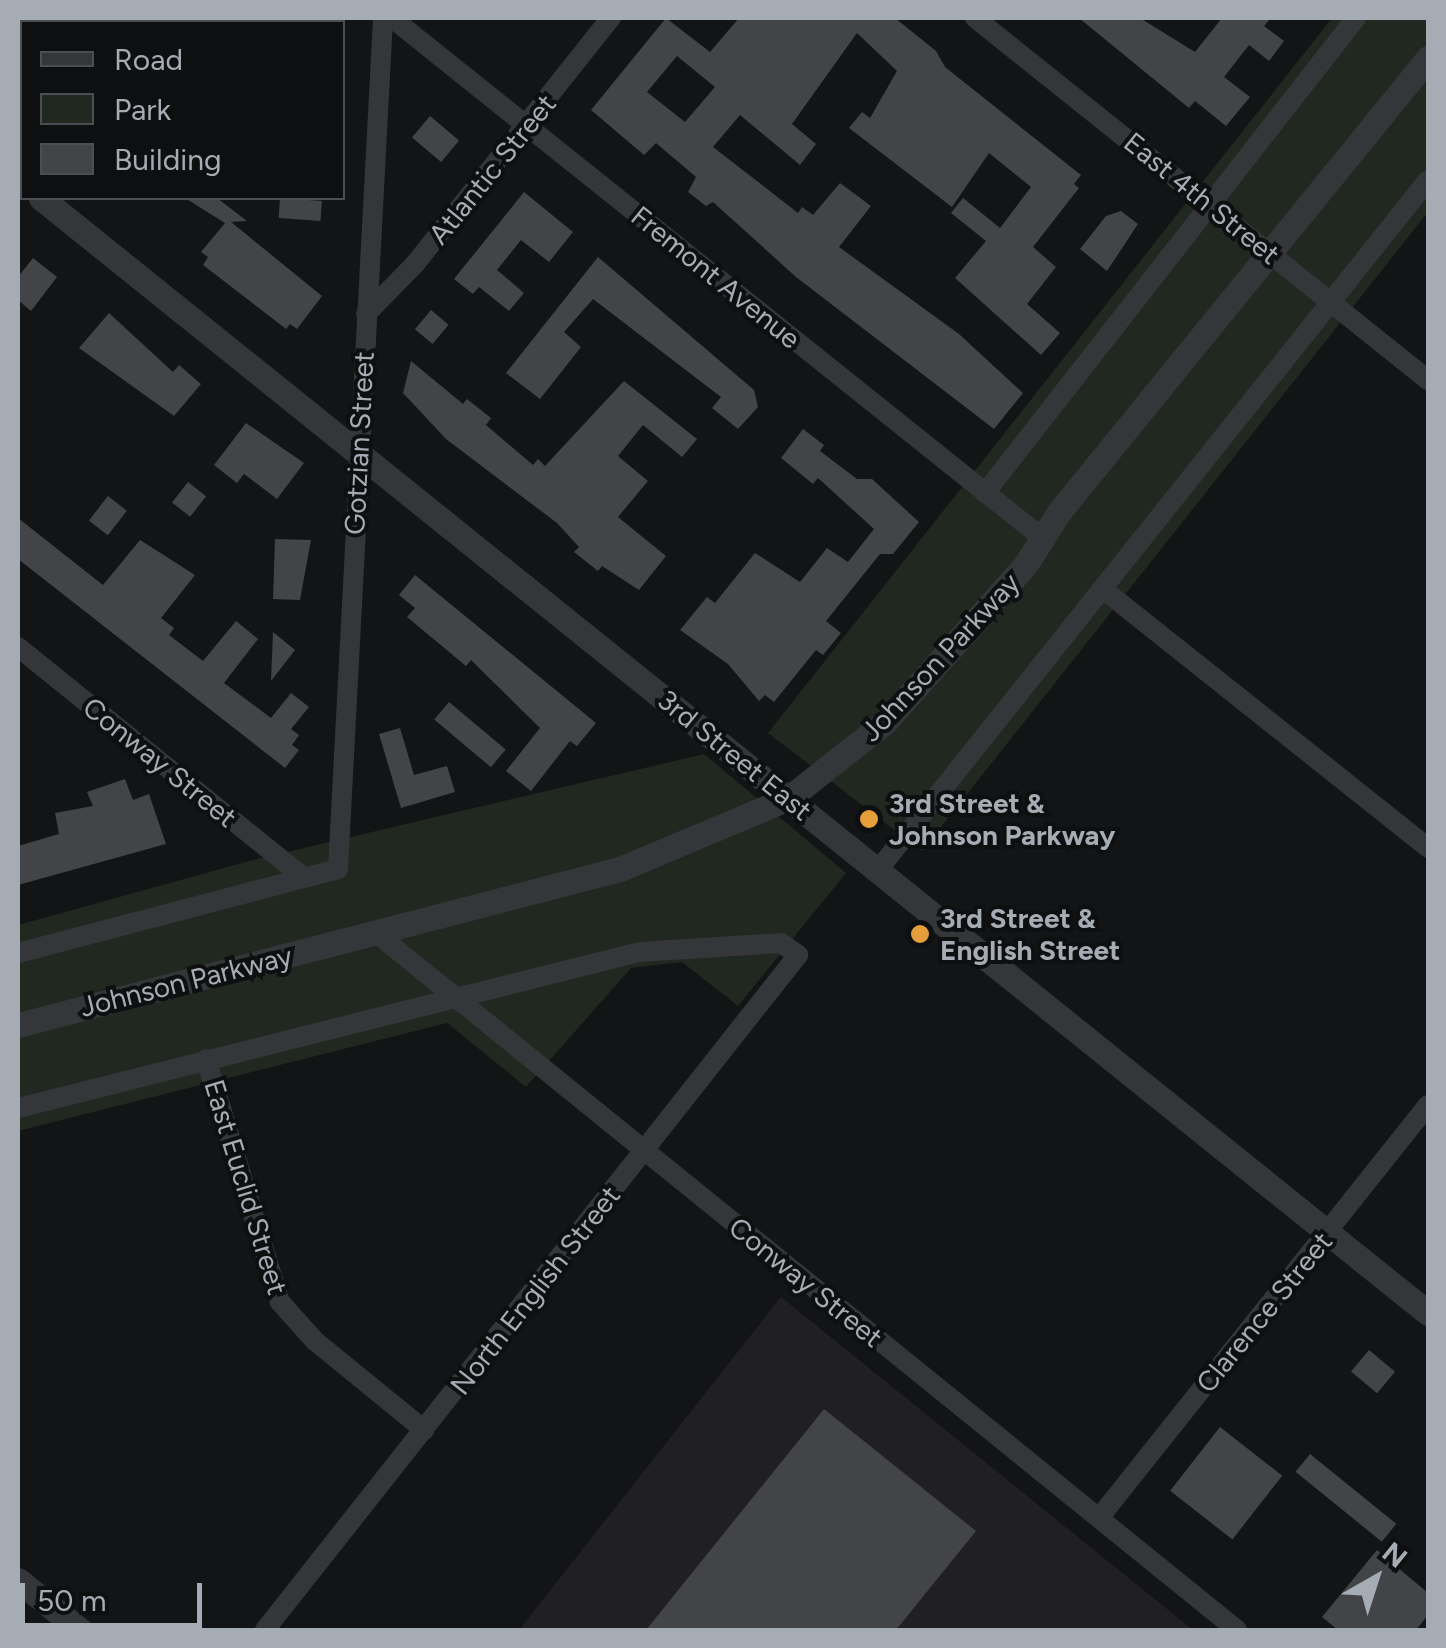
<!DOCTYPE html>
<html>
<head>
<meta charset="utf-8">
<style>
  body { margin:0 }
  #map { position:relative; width:1446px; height:1648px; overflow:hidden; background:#131415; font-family:Figtree,sans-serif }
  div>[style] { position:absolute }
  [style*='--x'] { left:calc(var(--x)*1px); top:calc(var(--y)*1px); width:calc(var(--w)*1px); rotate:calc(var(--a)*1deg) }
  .built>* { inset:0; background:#202022 }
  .green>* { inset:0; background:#202820 }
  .building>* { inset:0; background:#434448; transform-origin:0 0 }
  .minor>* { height:20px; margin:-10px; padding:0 10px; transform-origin:10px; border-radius:10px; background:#35363a }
  .tertiary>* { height:25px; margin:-12.5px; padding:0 12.5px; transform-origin:12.5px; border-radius:12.5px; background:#35363a }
  .dots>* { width:28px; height:28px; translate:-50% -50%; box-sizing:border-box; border:5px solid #0e0f10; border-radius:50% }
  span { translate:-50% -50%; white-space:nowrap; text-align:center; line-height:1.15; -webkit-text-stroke:8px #0e0f10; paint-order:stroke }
  .street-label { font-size:28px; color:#a6acb4 }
  .poi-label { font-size:28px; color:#a6acb4; font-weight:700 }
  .left { translate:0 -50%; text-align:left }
  .frame { position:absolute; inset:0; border:20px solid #a6acb4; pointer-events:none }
  .legend { position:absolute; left:20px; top:20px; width:325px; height:180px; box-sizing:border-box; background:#0e0f10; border:2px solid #4b4e52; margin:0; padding:12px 18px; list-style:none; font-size:30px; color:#a6acb4 }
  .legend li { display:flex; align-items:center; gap:20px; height:50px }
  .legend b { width:50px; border:2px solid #4b4e52 }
  .north { position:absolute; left:1326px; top:1528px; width:100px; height:100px; -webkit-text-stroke:8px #0e0f10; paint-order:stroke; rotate:39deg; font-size:28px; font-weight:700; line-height:40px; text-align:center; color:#a6acb4 }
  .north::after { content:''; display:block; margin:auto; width:35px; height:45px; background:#a6acb4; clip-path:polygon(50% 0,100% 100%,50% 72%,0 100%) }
  .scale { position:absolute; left:20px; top:1583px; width:182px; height:45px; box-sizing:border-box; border:5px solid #a6acb4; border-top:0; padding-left:12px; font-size:30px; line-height:35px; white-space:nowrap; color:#a6acb4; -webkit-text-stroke:8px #0e0f10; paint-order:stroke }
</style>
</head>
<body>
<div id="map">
  <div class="built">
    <i style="clip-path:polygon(781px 1297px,1193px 1630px,519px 1630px)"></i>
  </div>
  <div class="green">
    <i style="clip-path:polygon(1332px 18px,1428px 18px,1428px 212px,922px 851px,768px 733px)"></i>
    <i style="clip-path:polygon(704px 754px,846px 873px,738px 1006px,682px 962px,631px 968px,526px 1087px,447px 1023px,18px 1131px,18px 925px,253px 860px)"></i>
  </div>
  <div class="building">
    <i style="clip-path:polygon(evenodd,666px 18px,710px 52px,739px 18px,895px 18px,936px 51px,945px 67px,1081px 175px,1074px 184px,1079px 188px,1033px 247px,1056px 267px,1027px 304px,1060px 333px,1041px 355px,955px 278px,986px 241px,951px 213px,963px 198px,1000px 228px,1031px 187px,989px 153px,952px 207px,849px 128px,862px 112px,870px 118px,897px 71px,857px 33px,792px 124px,816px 144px,800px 165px,740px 115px,713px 147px,798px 213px,802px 207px,813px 215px,840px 183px,871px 206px,839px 247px,959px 334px,1023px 393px,994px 429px,796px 277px,713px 202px,706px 206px,688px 192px,696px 177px,656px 143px,644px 155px,591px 110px,666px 18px,677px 56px,715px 87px,685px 122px,647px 92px,677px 56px)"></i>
    <i style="clip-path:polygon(1079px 18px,1140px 18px,1195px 52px,1222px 18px,1271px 18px,1264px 26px,1284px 41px,1269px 61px,1249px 45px,1224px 77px,1250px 97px,1226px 126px,1195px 101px,1189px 108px)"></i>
    <i style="left:430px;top:116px;width:38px;height:28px;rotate:40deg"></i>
    <i style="clip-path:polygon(524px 192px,573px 232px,549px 262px,521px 240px,497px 270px,524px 293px,509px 311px,479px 287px,473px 294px,454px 279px)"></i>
    <i style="clip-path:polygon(185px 198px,217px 198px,247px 221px,231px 222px,322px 296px,297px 329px,290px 324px,286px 329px,203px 265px,208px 257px,201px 252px,225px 223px)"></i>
    <i style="left:280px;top:198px;width:42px;height:20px;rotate:4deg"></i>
    <i style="clip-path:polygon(1121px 211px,1138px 224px,1107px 271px,1080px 249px,1106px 216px)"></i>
    <i style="clip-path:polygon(598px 257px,754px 390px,758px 407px,738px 429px,712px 408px,721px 397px,593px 299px,564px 332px,581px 347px,540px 399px,506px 373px)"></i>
    <i style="clip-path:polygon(33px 258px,57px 277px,31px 311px,18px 300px,18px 277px)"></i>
    <i style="left:431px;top:310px;width:23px;height:25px;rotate:40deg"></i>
    <i style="clip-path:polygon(109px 313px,173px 372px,179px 365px,201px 384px,174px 416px,79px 348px)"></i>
    <i style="clip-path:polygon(411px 361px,463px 404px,467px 399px,491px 418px,486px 425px,533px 465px,538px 459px,545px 466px,624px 381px,697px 439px,682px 457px,643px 425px,618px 456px,648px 481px,618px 517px,666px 556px,639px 590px,602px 566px,598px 571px,574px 552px,579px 547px,557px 523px,446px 439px,403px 393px)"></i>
    <i style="clip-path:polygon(246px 423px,304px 463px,277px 499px,244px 474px,237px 483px,214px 465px)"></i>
    <i style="clip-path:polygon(803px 429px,824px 445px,820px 451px,857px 479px,872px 479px,919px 522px,893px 554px,880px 554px,826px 621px,841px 633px,823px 655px,816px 650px,774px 702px,765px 695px,759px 701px,728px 664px,680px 630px,707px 597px,715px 603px,755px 553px,800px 582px,827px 548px,848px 562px,874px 529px,818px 478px,813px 484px,781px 458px)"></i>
    <i style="left:188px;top:482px;width:23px;height:26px;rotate:38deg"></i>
    <i style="left:108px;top:496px;width:24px;height:31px;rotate:38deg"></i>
    <i style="clip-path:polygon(18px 518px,103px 585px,140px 540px,195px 575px,161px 618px,174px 628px,169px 635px,203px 661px,236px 621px,258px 639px,224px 683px,271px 718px,291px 693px,309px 707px,291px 729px,299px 735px,292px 745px,299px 750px,285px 768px,18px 559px)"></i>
    <i style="clip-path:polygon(275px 539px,311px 540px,300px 600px,273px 599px)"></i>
    <i style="clip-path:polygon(415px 575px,596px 723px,577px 746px,570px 741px,531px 791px,506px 771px,540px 728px,471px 660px,466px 666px,407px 617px,415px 608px,399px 595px)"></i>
    <i style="clip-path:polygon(273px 632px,295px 650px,271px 681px)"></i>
    <i style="left:449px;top:702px;width:74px;height:23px;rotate:40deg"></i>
    <i style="clip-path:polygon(400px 728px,414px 775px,447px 766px,455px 792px,401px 808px,379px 734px)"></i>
    <i style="clip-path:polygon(125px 779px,133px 800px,149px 794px,166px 844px,18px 885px,18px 846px,59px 834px,55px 813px,93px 806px,87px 792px)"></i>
    <i style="left:1369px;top:1350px;width:34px;height:28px;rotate:40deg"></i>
    <i style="clip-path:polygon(824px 1409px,976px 1531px,896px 1630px,646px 1630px)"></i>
    <i style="left:1220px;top:1427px;width:79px;height:81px;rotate:38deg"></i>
    <i style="left:1310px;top:1454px;width:111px;height:23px;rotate:39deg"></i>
    <i style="clip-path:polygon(1377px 1550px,1428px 1593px,1428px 1615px,1416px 1630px,1338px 1630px,1322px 1617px)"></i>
  </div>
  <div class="minor">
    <i style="--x:392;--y:18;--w:830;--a:38.64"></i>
    <i style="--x:975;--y:18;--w:580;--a:38.63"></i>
    <i style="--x:366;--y:314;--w:70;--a:-45.6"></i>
    <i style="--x:415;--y:264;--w:315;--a:-51.5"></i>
    <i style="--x:985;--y:493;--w:603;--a:-52.01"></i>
    <i style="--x:1104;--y:590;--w:414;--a:38.5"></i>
    <i style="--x:18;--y:647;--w:366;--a:38.9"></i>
    <i style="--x:878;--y:870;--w:882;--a:-51.44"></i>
    <i style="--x:376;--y:933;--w:1108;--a:38.99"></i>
    <i style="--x:18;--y:953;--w:331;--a:-14.7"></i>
    <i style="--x:338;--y:869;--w:852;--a:-86.97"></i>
    <i style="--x:206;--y:1059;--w:254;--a:73.1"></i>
    <i style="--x:280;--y:1302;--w:52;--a:48.1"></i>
    <i style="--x:315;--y:1341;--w:141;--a:39.2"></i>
    <i style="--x:18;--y:1108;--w:640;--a:-14.1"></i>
    <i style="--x:639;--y:952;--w:142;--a:-3.6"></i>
    <i style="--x:781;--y:943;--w:21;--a:35"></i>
    <i style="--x:798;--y:955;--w:860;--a:128.3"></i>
    <i style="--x:1099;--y:1518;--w:528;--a:-51.46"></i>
  </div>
  <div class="tertiary">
    <i style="--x:18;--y:178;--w:6;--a:45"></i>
    <i style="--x:41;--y:198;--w:1780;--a:38.8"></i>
    <i style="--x:18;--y:1025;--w:622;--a:-14.53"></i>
    <i style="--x:620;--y:869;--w:183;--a:-22.8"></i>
    <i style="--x:789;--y:798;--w:124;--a:-38.4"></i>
    <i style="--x:886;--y:721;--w:210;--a:-48.3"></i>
    <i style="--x:1026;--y:564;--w:62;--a:-57.6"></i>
    <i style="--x:1059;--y:512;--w:585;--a:-50.9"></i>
    <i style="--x:18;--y:1580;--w:80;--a:38.9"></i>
  </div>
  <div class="dots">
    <i style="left:869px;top:819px;background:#e69e3b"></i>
    <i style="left:920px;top:934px;background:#e69e3b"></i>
  </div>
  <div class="street-label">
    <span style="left:492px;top:169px;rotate:-51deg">Atlantic Street</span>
    <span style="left:1202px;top:198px;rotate:39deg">East 4th Street</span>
    <span style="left:716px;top:277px;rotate:39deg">Fremont Avenue</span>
    <span style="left:359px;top:443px;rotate:-87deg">Gotzian Street</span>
    <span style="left:940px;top:657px;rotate:-47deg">Johnson Parkway</span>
    <span style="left:735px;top:755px;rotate:39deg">3rd Street East</span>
    <span style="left:160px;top:762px;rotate:39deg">Conway Street</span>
    <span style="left:186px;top:981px;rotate:-14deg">Johnson Parkway</span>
    <span style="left:246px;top:1187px;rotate:73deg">East Euclid Street</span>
    <span style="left:806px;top:1282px;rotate:39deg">Conway Street</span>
    <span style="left:535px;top:1290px;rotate:-52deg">North English Street</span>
    <span style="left:1264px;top:1312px;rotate:-51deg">Clarence Street</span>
  </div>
  <div class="poi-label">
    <span class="left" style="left:889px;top:819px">3rd Street &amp;<br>Johnson Parkway</span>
    <span class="left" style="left:940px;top:934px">3rd Street &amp;<br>English Street</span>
  </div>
  <div class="frame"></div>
  <ul class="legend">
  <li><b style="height:12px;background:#35363a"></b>Road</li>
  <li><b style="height:28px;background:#202820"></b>Park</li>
  <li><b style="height:28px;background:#434448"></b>Building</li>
  </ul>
  <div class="north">N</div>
  <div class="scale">50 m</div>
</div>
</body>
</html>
